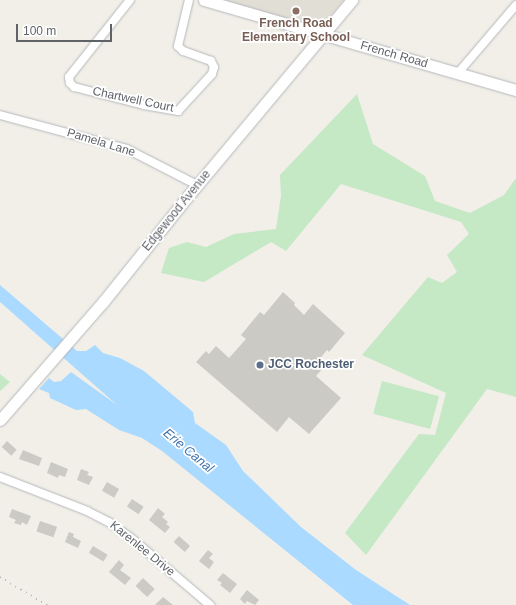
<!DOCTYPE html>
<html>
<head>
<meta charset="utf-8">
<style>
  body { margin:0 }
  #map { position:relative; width:516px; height:605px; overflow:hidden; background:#f1efe8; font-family:Helvetica,sans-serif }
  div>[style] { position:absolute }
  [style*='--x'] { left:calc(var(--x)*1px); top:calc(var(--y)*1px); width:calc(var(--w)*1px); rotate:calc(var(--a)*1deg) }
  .education>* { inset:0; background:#e1ded6 }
  .green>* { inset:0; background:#c5e8c5; transform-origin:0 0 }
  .water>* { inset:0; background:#aadaff }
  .building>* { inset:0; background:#cccac5; transform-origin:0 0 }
  .roads { filter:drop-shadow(0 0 1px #b5b8bc) drop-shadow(0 0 1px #b5b8bc) }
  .street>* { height:8px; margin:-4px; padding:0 4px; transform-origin:4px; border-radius:4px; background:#fff }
  .secondary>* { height:11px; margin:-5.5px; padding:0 5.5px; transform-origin:5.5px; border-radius:5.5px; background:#fff }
  .rail>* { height:2px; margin-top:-1px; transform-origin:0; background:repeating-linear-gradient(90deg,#b6b7b8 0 1px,transparent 0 6px) }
  .dots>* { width:11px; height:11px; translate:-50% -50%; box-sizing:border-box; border:2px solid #fff; border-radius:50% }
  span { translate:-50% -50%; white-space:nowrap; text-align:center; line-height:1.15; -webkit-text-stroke:3.5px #fff; paint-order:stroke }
  .education-label { font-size:12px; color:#785e54; font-weight:700 }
  .street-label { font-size:12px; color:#5f6368 }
  .service-label { font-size:12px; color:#4e5e75; font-weight:700 }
  .left { translate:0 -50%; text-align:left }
  .water-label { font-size:13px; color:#4174aa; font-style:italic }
  .scale { position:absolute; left:16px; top:24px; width:96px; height:18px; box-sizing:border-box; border:2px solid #5f6368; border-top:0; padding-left:5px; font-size:12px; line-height:14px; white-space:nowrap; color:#5f6368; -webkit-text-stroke:3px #fff; paint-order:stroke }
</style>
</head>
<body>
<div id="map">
  <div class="education">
    <i style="clip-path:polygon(220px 0,344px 0,326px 21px,321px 26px,316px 27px)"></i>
  </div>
  <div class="green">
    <i style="clip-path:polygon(357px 94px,373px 144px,425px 176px,435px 201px,470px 213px,504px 195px,516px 178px,516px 397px,487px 389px,366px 555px,345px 533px,419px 434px,435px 435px,446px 393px,362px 355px,428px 277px,442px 283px,457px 272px,447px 255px,469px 234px,461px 222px,341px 184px,286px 251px,271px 242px,204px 282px,161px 273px,169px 248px,187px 242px,206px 247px,234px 234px,276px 229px,281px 196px,280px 175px)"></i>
    <i style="clip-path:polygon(0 374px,10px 382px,0 391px)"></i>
    <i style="left:382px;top:381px;width:59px;height:34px;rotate:15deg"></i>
  </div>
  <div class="water">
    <i style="clip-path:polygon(0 285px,77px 351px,86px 351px,95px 345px,103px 353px,120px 358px,144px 371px,193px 412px,195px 423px,226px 445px,243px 471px,301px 527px,356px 570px,410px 605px,353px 605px,162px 451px,142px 438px,119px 430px,86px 409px,76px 410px,50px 398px,49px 393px,39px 389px,49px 378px,54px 382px,61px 381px,71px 372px,117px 405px,0 302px)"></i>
  </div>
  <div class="building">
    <i style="clip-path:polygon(283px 292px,295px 303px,294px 305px,304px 315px,313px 304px,345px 333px,329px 352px,327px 350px,318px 361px,324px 367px,316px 376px,341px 398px,309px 434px,289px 417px,277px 432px,196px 362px,206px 351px,209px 354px,216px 346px,229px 358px,246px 339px,241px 335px,260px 312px,264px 315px)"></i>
    <i style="left:7px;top:441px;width:13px;height:8px;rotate:42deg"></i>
    <i style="clip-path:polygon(23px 450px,42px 458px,39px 466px,19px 459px)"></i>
    <i style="clip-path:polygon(51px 462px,68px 469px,65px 477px,59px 475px,58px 478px,47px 473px)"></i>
    <i style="clip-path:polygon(81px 469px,89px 472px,87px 475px,93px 477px,89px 485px,77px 480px)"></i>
    <i style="left:107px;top:482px;width:14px;height:10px;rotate:30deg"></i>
    <i style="left:132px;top:499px;width:14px;height:9px;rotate:34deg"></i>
    <i style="clip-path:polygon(158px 508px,165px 514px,162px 517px,168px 522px,166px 524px,170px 527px,165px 533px,149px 520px)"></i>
    <i style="clip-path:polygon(12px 509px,31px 516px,27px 525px,22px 522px,21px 525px,14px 523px,16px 520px,9px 517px)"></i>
    <i style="left:40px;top:521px;width:18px;height:11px;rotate:19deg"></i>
    <i style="clip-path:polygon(69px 532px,74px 534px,73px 537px,81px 541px,78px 548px,65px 542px)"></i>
    <i style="left:179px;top:536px;width:15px;height:8px;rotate:42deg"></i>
    <i style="left:93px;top:546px;width:17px;height:8px;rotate:31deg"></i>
    <i style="clip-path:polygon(208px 550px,213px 554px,209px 558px,214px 562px,209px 569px,199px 561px)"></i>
    <i style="clip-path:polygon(119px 560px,124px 565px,120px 570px,131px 578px,125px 585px,109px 572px)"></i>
    <i style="clip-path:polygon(223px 573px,237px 584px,230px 593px,220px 585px,222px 583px,217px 580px)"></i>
    <i style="left:143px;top:578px;width:16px;height:11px;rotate:43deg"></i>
    <i style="clip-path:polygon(247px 590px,259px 600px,255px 605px,247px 601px,245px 604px,240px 599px)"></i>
    <i style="clip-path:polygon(163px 597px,173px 605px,155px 605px)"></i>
  </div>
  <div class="roads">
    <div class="street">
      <i style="--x:130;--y:0;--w:98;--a:128.4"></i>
      <i style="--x:69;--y:77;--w:6;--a:81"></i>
      <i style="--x:70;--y:83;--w:6;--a:45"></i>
      <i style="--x:74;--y:87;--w:72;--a:14.4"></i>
      <i style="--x:144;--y:105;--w:35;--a:10"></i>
      <i style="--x:178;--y:111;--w:50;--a:-47.4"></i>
      <i style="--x:212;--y:74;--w:7;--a:-74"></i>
      <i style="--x:214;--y:67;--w:7;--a:-117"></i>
      <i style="--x:211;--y:61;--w:30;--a:-160"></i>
      <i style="--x:183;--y:51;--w:7;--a:-135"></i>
      <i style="--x:178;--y:46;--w:47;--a:-76.6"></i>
      <i style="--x:458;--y:73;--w:89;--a:-49.5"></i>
      <i style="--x:0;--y:115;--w:131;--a:15"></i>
      <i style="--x:127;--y:149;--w:79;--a:27.2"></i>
      <i style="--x:0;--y:477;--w:93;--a:21.3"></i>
      <i style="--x:87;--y:511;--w:25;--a:27"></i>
      <i style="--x:109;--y:522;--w:27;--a:36"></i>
      <i style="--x:131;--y:538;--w:104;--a:40.3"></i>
    </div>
    <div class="secondary">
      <i style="--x:204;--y:0;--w:325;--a:16.1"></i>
      <i style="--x:0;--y:420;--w:157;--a:-48.9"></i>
      <i style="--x:103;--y:302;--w:136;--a:-51.3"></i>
      <i style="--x:188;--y:196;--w:256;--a:-50.1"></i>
    </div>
  </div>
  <div class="rail">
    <i style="--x:0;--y:577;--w:55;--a:30.8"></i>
  </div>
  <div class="dots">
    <i style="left:296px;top:11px;background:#8d6e63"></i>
    <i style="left:260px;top:365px;background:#5c6f8a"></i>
  </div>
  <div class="education-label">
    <span style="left:296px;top:31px">French Road<br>Elementary School</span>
  </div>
  <div class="street-label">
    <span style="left:394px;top:55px;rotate:16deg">French Road</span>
    <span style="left:133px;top:100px;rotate:12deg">Chartwell Court</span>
    <span style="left:101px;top:143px;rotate:17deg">Pamela Lane</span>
    <span style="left:177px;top:211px;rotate:-51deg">Edgewood Avenue</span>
    <span style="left:142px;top:549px;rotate:39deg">Karenlee Drive</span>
  </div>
  <div class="service-label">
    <span class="left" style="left:268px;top:365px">JCC Rochester</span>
  </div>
  <div class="water-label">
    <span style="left:188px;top:451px;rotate:40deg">Erie Canal</span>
  </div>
  <div class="scale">100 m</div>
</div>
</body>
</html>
